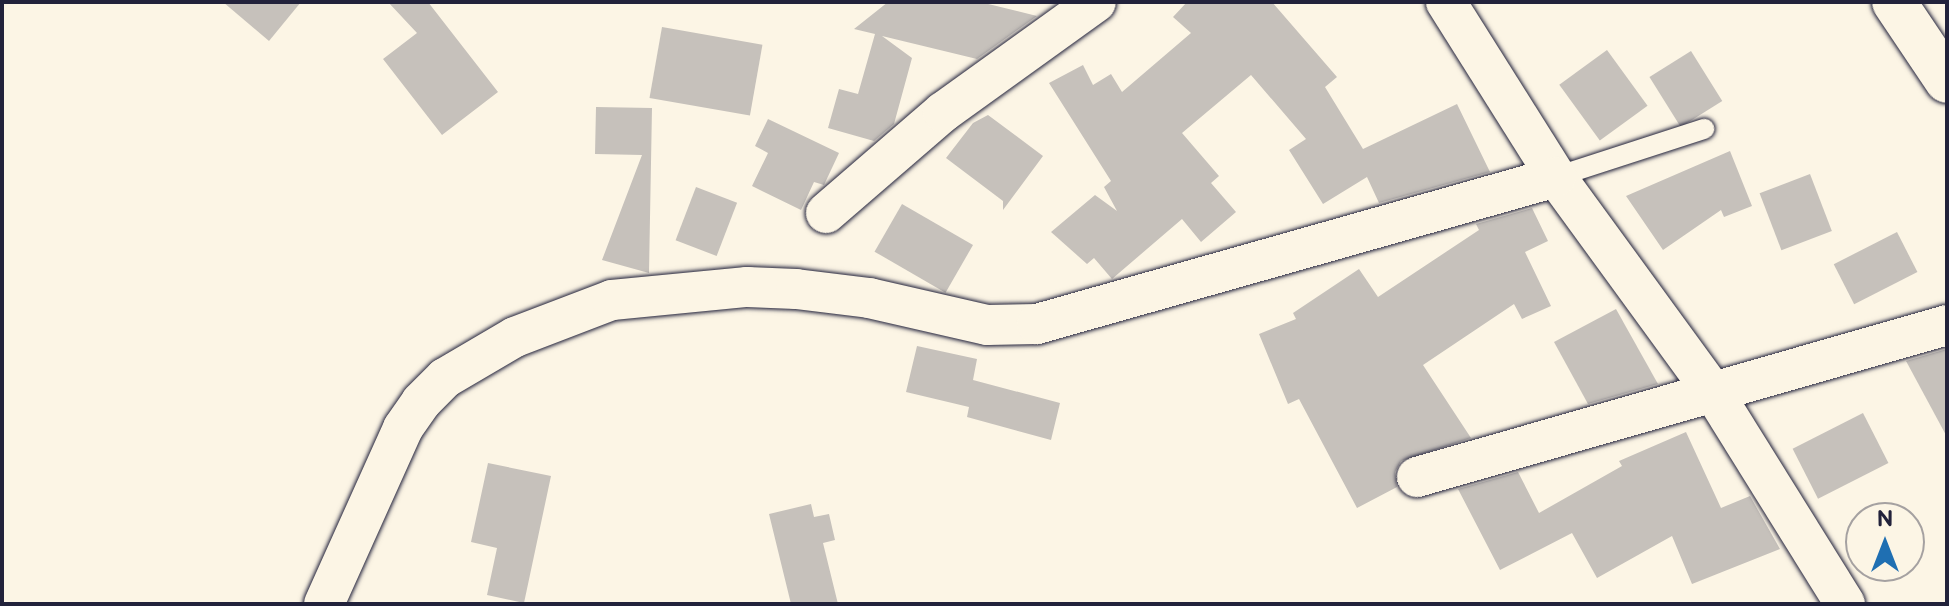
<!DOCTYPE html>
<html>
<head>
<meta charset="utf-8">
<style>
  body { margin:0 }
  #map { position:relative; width:1949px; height:606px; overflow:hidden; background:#fcf5e5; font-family:"Balsamiq Sans",sans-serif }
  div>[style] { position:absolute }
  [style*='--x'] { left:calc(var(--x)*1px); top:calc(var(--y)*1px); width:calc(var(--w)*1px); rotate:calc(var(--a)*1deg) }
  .building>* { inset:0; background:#c6c1bb; transform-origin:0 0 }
  .roads { filter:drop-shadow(0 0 2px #22223b) drop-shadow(0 0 2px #22223b) }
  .lane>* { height:20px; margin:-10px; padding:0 10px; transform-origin:10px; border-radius:10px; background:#fcf5e5 }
  .street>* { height:40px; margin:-20px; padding:0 20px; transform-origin:20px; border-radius:20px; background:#fcf5e5 }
  .highway>* { height:44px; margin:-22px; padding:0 22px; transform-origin:22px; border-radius:22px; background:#fcf5e5 }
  span { translate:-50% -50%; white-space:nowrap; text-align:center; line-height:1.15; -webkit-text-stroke:6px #fcf5e5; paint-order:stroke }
  .frame { position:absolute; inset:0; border:4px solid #22223b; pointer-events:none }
  .north { position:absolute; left:1845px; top:502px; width:80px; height:80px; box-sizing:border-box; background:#fcf5e5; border:2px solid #a5a1a1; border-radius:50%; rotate:0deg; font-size:22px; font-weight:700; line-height:32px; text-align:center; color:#22223b }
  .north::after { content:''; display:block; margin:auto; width:28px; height:36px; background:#1f6fb2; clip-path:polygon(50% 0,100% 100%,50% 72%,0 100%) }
</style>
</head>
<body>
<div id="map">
  <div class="building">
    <i style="clip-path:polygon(223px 2px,301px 2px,269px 41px)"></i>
    <i style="clip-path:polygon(388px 2px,428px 2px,498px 92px,442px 135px,383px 59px,417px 33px)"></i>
    <i style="clip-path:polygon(888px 2px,980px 2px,1037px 16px,977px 59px,882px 36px,912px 58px,894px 124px,874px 141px,828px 128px,839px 89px,858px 94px,875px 34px,854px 29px)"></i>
    <i style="clip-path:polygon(1187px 2px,1272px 2px,1337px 77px,1325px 87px,1363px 149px,1457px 104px,1490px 172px,1379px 203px,1367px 177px,1323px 204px,1289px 150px,1306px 139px,1251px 75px,1182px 133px,1219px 176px,1211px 183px,1236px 212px,1201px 242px,1182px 219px,1112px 279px,1094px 258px,1087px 264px,1051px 232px,1095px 195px,1117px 211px,1104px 187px,1111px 181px,1049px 83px,1083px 65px,1093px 85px,1111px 74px,1122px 92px,1191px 33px,1173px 17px)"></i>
    <i style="left:662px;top:27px;width:102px;height:72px;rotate:10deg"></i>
    <i style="left:1607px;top:50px;width:69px;height:59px;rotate:54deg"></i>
    <i style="left:1691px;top:51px;width:59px;height:49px;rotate:58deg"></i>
    <i style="clip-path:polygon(596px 107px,652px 108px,649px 273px,602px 260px,642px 155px,595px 154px)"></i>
    <i style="clip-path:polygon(988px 115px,1043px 156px,1003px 210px,1003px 201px,946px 158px,973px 123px)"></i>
    <i style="clip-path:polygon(768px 119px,839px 153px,824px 185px,814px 182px,801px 210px,752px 186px,768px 153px,755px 146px)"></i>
    <i style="clip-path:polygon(1730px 151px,1752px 206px,1724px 217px,1721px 210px,1663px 250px,1626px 196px)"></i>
    <i style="left:1810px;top:174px;width:61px;height:54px;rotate:69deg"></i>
    <i style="left:696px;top:187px;width:44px;height:57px;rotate:21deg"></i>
    <i style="left:902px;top:204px;width:82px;height:55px;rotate:30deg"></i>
    <i style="clip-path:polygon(1532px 208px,1548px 241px,1525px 252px,1551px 306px,1522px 319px,1514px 304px,1423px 365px,1471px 438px,1401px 461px,1395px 472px,1397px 487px,1357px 508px,1299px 399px,1288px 404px,1259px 334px,1296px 319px,1293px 313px,1359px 269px,1378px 297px,1479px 230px,1476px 224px)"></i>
    <i style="left:1897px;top:232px;width:45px;height:71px;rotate:63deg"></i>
    <i style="clip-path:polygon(1616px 309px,1658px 384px,1588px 404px,1554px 342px)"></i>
    <i style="clip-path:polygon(917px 346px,977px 359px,973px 380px,1060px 403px,1051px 440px,967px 417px,969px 407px,906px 392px)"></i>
    <i style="clip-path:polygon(1947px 349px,1947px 437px,1906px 361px)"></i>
    <i style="left:1863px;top:413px;width:56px;height:79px;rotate:63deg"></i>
    <i style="clip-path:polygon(1686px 432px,1721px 508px,1750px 496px,1780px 549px,1692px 584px,1672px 536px,1597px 578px,1572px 533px,1500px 570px,1458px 489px,1518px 472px,1539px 513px,1622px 466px,1619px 461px)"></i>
    <i style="clip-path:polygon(488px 463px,551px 476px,524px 603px,487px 595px,497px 548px,471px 542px)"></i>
    <i style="clip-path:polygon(811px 504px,814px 517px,829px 514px,835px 540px,823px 543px,838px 604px,791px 604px,769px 514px)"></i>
  </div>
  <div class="roads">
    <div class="lane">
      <i style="--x:1556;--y:177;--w:156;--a:-18"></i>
    </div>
    <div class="street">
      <i style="--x:1446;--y:2;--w:207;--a:57.8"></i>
      <i style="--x:1556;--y:177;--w:270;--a:53.9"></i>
      <i style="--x:1715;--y:395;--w:246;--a:58.1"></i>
      <i style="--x:826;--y:213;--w:155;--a:-40.8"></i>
      <i style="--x:943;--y:112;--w:188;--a:-35.7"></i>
      <i style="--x:1417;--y:477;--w:551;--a:-16"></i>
      <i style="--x:324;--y:604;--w:193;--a:-65.8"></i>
      <i style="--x:403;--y:428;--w:32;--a:-55"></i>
      <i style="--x:421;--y:402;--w:34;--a:-45"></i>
      <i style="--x:445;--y:378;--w:81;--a:-30.4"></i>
      <i style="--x:515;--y:337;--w:104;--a:-20.9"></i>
      <i style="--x:612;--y:300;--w:136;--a:-5.5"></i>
      <i style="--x:747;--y:287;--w:49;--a:2.3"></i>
      <i style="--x:796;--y:289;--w:74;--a:7"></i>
      <i style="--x:869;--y:298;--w:121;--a:12.9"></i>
      <i style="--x:987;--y:325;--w:50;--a:-1.1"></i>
      <i style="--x:1037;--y:324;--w:539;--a:-15.81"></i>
    </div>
    <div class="highway">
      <i style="--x:1894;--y:2;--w:95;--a:56.1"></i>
    </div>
  </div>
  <div class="frame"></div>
  <div class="north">N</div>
</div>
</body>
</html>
